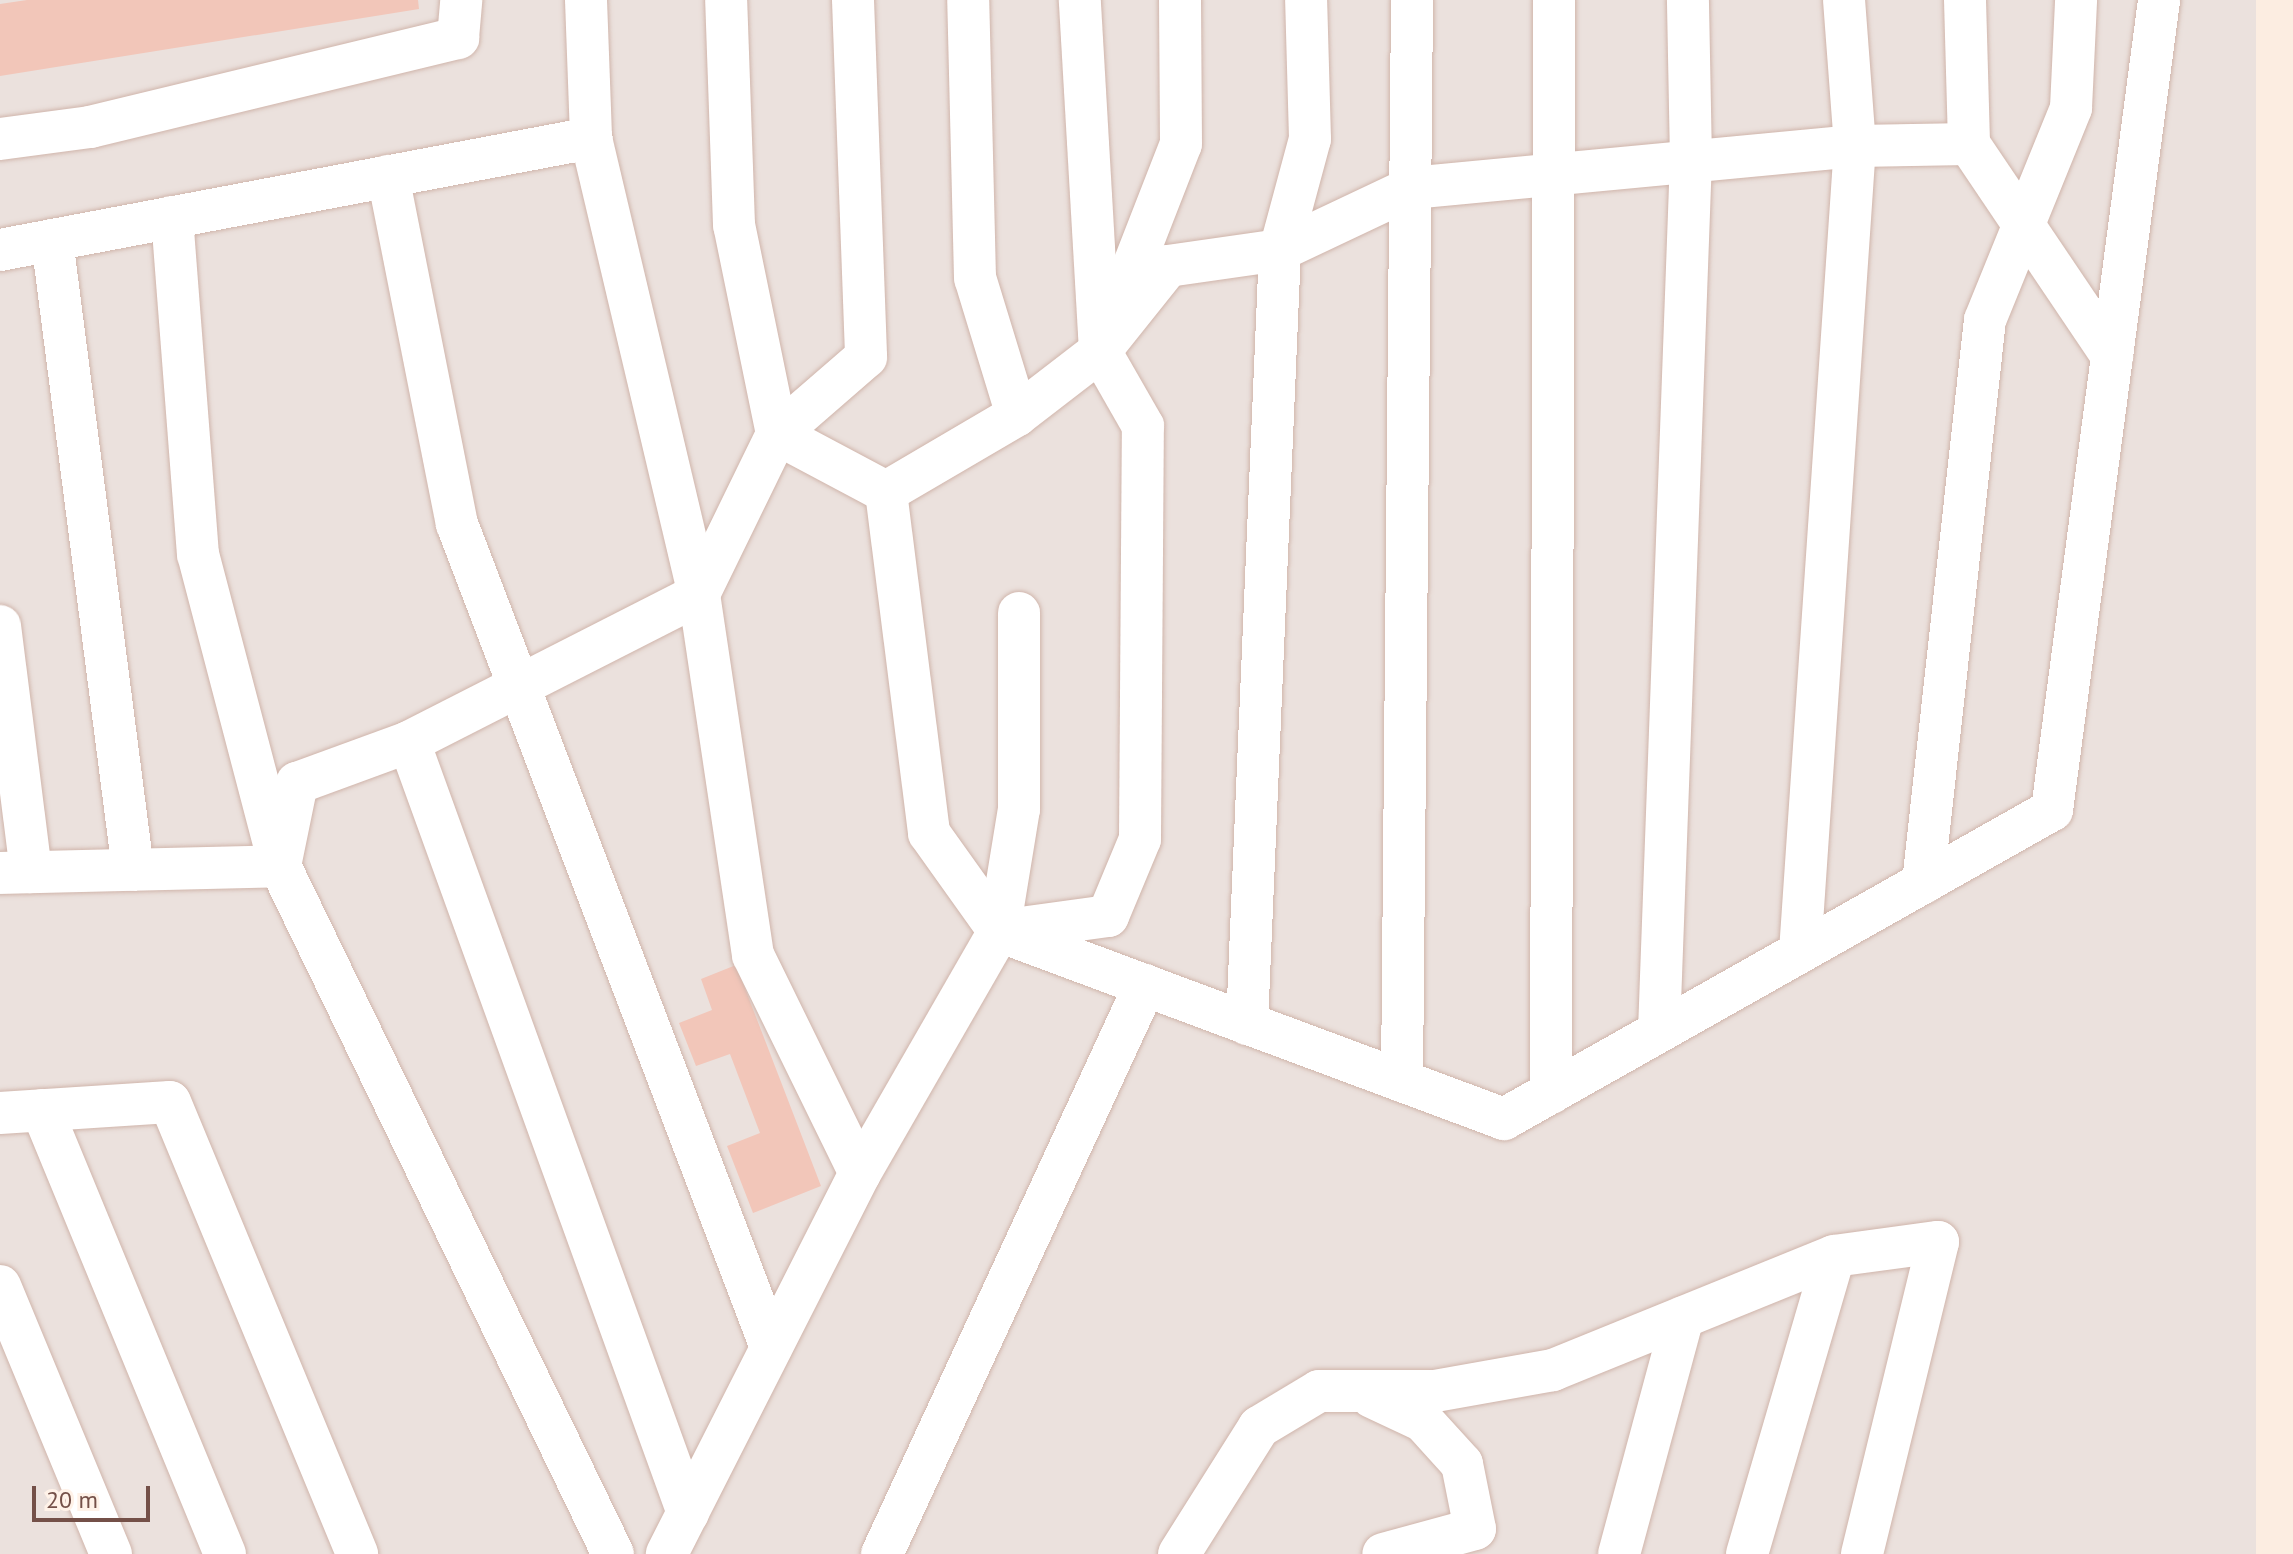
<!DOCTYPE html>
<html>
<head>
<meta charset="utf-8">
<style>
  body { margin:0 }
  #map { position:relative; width:2293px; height:1554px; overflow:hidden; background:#fcede1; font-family:"PT Sans",sans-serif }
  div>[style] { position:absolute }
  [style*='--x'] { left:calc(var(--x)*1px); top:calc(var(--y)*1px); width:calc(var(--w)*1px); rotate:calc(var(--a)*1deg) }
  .industrial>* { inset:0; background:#ebe1dd; transform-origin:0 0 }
  .building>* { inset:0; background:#f2c6b9 }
  .roads { filter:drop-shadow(0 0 2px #d0b5ab) drop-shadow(0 0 2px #d0b5ab) }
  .minor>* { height:42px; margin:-21px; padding:0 21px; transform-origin:21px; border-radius:21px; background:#fff }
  span { translate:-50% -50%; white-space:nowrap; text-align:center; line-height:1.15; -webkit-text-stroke:7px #fff2e8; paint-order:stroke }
  .scale { position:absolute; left:32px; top:1486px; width:118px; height:36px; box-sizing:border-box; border:4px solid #745048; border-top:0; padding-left:10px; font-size:24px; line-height:28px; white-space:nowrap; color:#745048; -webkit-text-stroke:6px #fff2e8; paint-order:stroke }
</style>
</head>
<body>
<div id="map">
  <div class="industrial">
    <i style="left:0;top:0;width:2256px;height:1554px"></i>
  </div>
  <div class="building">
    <i style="clip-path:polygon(27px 0,418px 0,419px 9px,0 76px,0 4px)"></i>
    <i style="clip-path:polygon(736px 965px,821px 1186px,753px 1213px,727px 1146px,760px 1133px,730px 1054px,696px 1066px,679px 1023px,712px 1010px,701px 979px)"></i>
  </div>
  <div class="roads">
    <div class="minor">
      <i style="--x:586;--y:0;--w:138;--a:87.9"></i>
      <i style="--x:853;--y:0;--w:357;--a:87.9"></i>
      <i style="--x:866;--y:357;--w:118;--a:139.1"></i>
      <i style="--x:777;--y:434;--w:123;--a:28"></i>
      <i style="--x:886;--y:492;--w:344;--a:82.8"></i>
      <i style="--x:929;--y:833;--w:120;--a:54.5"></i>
      <i style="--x:999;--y:931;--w:124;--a:-80.7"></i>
      <i style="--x:1019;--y:809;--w:196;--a:-90"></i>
      <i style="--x:1965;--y:0;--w:144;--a:88.4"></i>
      <i style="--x:0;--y:139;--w:91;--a:-7.6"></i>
      <i style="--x:90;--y:127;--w:379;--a:-13.6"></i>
      <i style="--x:458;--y:38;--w:38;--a:-85"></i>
      <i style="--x:388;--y:176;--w:355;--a:78.8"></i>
      <i style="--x:457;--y:524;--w:881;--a:69.12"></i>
      <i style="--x:172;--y:217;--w:338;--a:85.6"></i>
      <i style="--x:198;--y:554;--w:323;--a:75.3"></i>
      <i style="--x:280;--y:866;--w:85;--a:-78.4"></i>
      <i style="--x:297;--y:783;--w:119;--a:-20.1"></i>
      <i style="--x:409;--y:742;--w:326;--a:-27"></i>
      <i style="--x:699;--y:594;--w:178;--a:-64"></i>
      <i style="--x:777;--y:434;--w:213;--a:-101.6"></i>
      <i style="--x:734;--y:225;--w:225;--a:-92"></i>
      <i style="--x:52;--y:240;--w:635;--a:82.67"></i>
      <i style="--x:0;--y:250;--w:602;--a:-10.73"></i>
      <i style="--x:591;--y:138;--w:469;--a:76.7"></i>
      <i style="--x:699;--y:594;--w:365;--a:81.5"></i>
      <i style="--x:753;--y:955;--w:243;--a:63.9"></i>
      <i style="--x:860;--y:1173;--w:427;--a:116.9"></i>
      <i style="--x:1115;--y:313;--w:181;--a:-68.7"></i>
      <i style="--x:1181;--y:144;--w:144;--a:-90.4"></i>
      <i style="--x:1100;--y:351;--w:109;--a:-51.3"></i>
      <i style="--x:1168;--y:266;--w:113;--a:-8.1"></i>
      <i style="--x:1280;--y:250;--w:145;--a:-25.3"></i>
      <i style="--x:1411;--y:188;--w:446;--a:-5.4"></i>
      <i style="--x:1855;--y:146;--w:114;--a:-1"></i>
      <i style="--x:1969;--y:144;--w:256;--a:56"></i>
      <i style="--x:1017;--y:415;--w:105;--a:-37.6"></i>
      <i style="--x:1100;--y:351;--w:352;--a:-93.3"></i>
      <i style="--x:886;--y:492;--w:152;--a:-30.4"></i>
      <i style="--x:1017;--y:415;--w:143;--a:-107"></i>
      <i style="--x:975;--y:278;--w:278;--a:-91.4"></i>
      <i style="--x:0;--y:626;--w:248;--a:82.8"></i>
      <i style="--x:409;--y:742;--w:820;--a:70.11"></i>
      <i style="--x:0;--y:873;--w:280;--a:-1.4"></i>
      <i style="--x:280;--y:866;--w:764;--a:64.17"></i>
      <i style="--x:1923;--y:883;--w:566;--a:-83.72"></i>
      <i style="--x:1985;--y:320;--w:229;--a:-67.9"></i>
      <i style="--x:2071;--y:108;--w:108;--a:-87.3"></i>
      <i style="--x:1006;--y:930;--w:103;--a:-7.8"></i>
      <i style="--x:1108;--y:916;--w:83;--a:-67.4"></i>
      <i style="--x:1140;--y:839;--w:413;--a:-89.6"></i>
      <i style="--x:1143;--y:426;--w:86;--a:-119.8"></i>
      <i style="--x:1800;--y:952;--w:808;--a:-86.1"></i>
      <i style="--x:1855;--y:146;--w:146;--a:-94.3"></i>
      <i style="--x:1247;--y:1024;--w:775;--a:-87.56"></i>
      <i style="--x:1280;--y:250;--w:115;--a:-74.9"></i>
      <i style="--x:1310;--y:139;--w:139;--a:-91.6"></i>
      <i style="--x:1659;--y:1031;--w:872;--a:-87.9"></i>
      <i style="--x:1691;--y:160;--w:160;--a:-91.1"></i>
      <i style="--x:1402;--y:1081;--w:1081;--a:-89.47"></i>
      <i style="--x:1551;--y:1093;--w:1093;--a:-89.84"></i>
      <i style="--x:42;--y:1110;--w:480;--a:67.6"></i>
      <i style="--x:0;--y:1113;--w:170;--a:-3.7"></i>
      <i style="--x:170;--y:1102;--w:489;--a:67.5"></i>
      <i style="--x:860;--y:1173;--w:279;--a:-60.1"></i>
      <i style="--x:999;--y:931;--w:539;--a:20.42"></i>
      <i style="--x:1504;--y:1119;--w:629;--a:-29.42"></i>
      <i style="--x:2052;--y:810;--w:817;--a:-82.47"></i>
      <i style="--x:0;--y:1286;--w:290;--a:67.5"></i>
      <i style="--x:1372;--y:1397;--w:56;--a:25.2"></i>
      <i style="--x:1423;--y:1421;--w:58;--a:47.8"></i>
      <i style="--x:1462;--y:1464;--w:66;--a:78.7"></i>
      <i style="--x:1475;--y:1529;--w:95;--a:164.8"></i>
      <i style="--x:882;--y:1554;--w:627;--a:-65.19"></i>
      <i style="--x:1179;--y:1554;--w:150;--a:-57.8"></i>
      <i style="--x:1259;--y:1427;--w:70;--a:-31"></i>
      <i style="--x:1319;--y:1391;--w:116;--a:0"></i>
      <i style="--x:1435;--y:1391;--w:120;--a:-10.1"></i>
      <i style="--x:1553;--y:1370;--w:303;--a:-22.1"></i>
      <i style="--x:1834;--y:1256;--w:105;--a:-7.7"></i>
      <i style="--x:1938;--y:1242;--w:321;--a:103.7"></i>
      <i style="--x:1619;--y:1554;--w:245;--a:-74.9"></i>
      <i style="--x:1747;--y:1554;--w:310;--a:-73.7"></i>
    </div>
  </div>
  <div class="scale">20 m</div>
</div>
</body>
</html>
